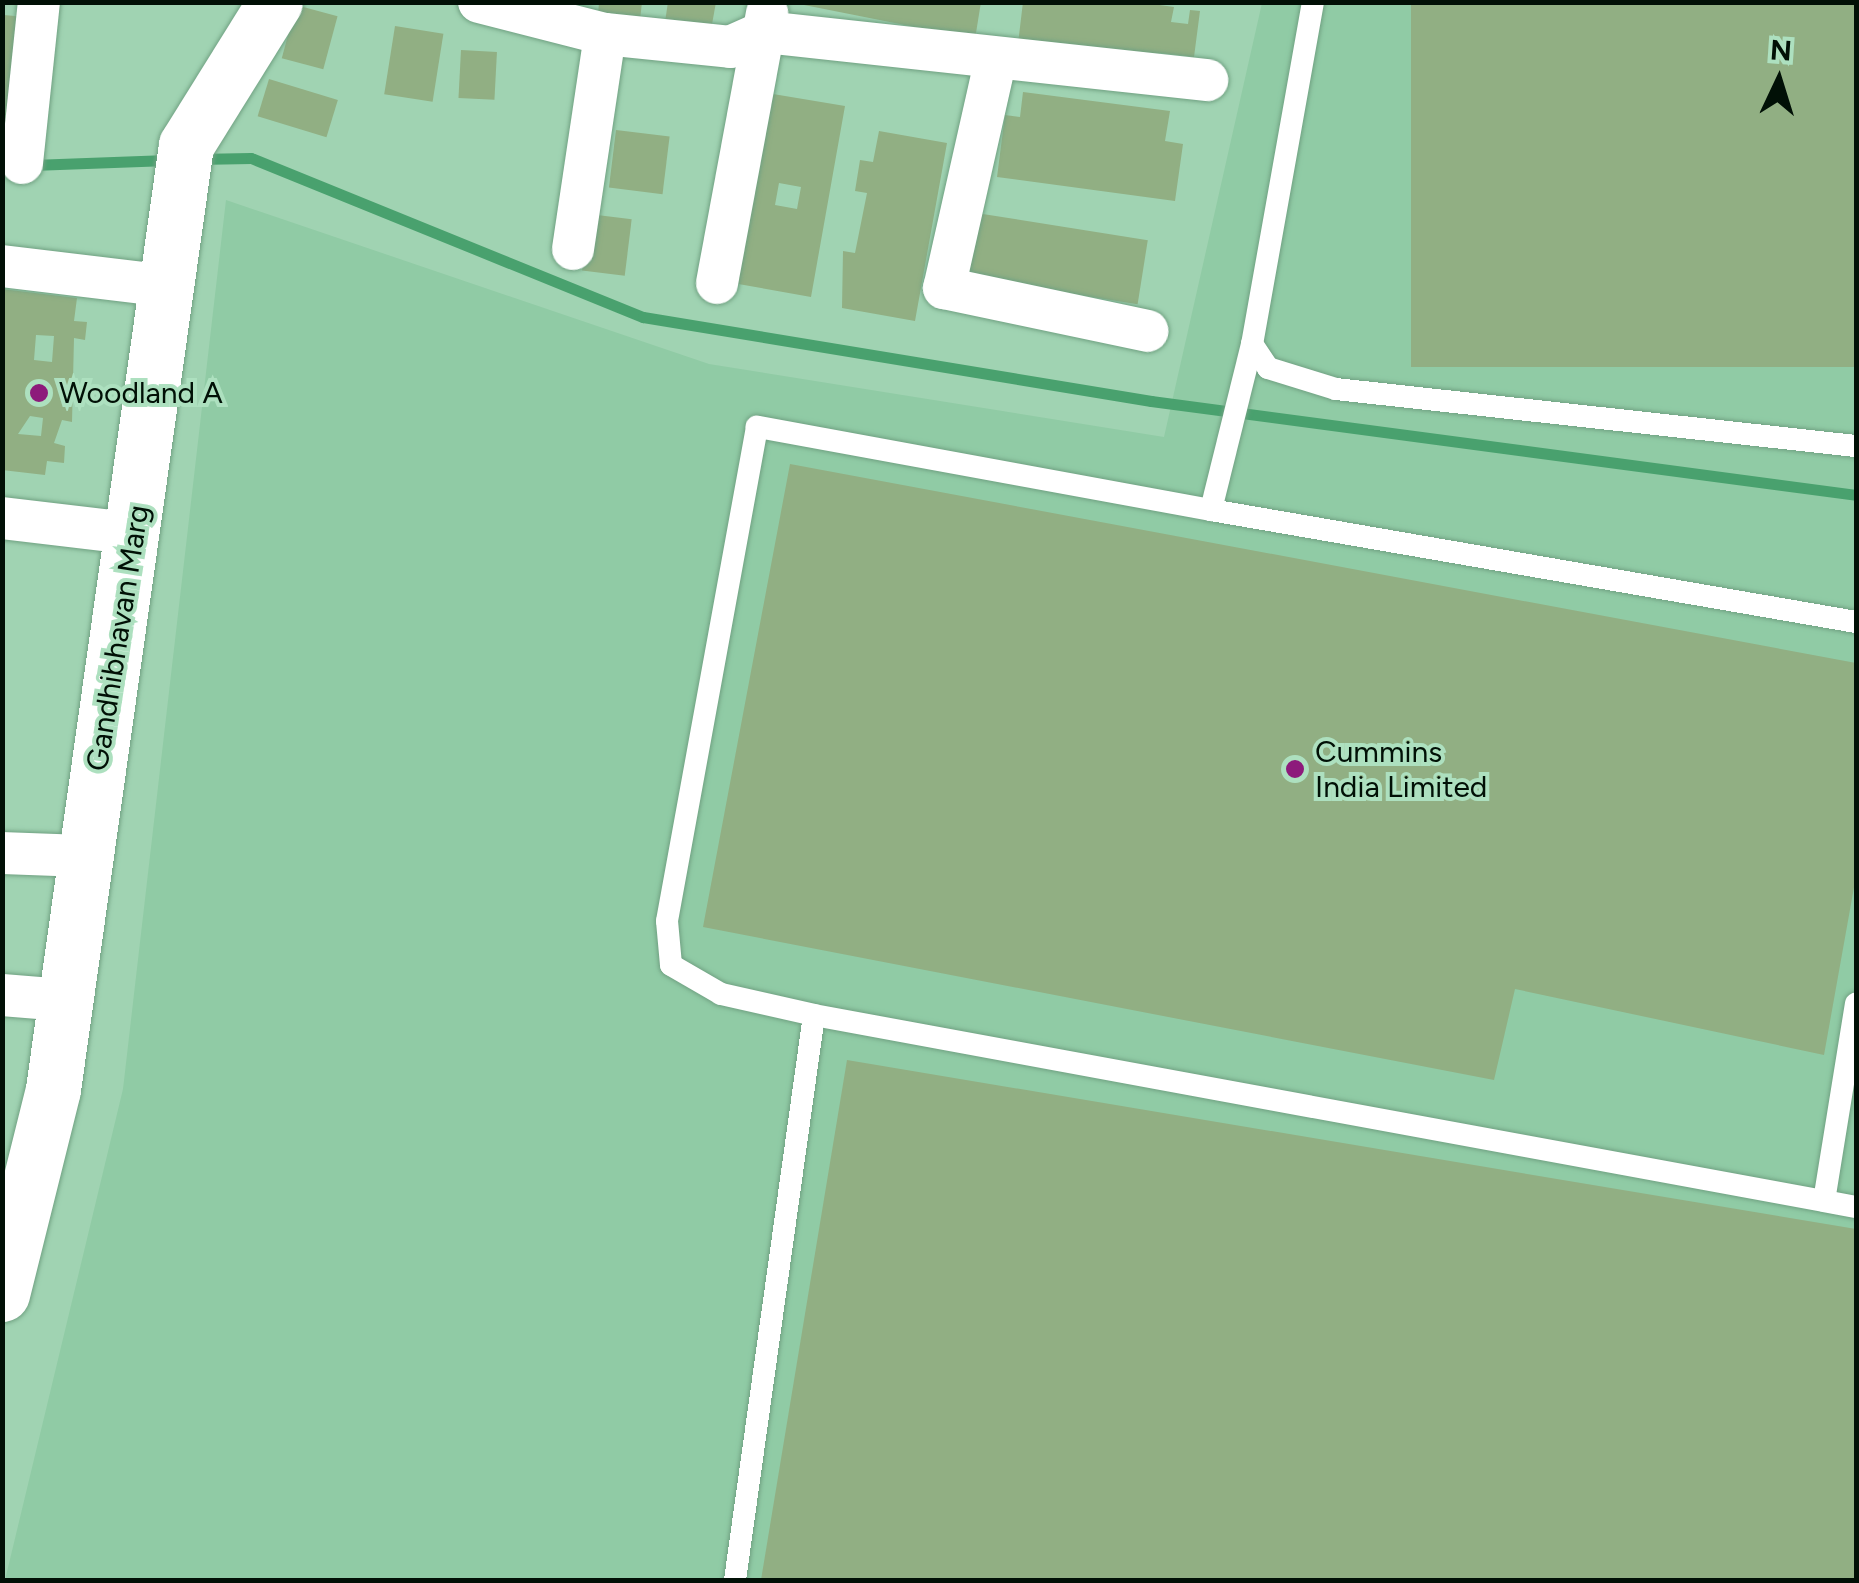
<!DOCTYPE html>
<html>
<head>
<meta charset="utf-8">
<style>
  body { margin:0 }
  #map { position:relative; width:1859px; height:1583px; overflow:hidden; background:#a0d3b2; font-family:Figtree,sans-serif }
  div>[style] { position:absolute }
  [style*='--x'] { left:calc(var(--x)*1px); top:calc(var(--y)*1px); width:calc(var(--w)*1px); rotate:calc(var(--a)*1deg) }
  .built>* { inset:0; background:#90cba5 }
  .stream>* { height:11px; margin:-5.5px; padding:0 5.5px; transform-origin:5.5px; border-radius:5.5px; background:#49a16e }
  .building>* { inset:0; background:#91af83; transform-origin:0 0 }
  .roads { filter:drop-shadow(0 0 2px #70a182) drop-shadow(0 0 2px #70a182) }
  .lane>* { height:22px; margin:-11px; padding:0 11px; transform-origin:11px; border-radius:11px; background:#fff }
  .street>* { height:42px; margin:-21px; padding:0 21px; transform-origin:21px; border-radius:21px; background:#fff }
  .secondary>* { height:55px; margin:-27.5px; padding:0 27.5px; transform-origin:27.5px; border-radius:27.5px; background:#fff }
  .dots>* { width:28px; height:28px; translate:-50% -50%; box-sizing:border-box; border:5px solid #ade0bf; border-radius:50% }
  span { translate:-50% -50%; white-space:nowrap; text-align:center; line-height:1.15; -webkit-text-stroke:8px #ade0bf; paint-order:stroke }
  .poi-label { font-size:30px; color:#011006 }
  .left { translate:0 -50%; text-align:left }
  .street-label { font-size:30px; color:#011006 }
  .frame { position:absolute; inset:0; border:5px solid #011006; pointer-events:none }
  .north { position:absolute; left:1729px; top:30px; width:100px; height:100px; -webkit-text-stroke:8px #ade0bf; paint-order:stroke; rotate:4deg; font-size:28px; font-weight:700; line-height:40px; text-align:center; color:#011006 }
  .north::after { content:''; display:block; margin:auto; width:35px; height:45px; background:#011006; clip-path:polygon(50% 0,100% 100%,50% 72%,0 100%) }
</style>
</head>
<body>
<div id="map">
  <div class="built">
    <i style="clip-path:polygon(1262px 3px,1856px 3px,1856px 1580px,5px 1580px,123px 1089px,226px 200px,709px 364px,1164px 437px)"></i>
  </div>
  <div class="stream">
    <i style="--x:196;--y:159;--w:55;--a:-1"></i>
    <i style="--x:251;--y:158;--w:423;--a:22.1"></i>
    <i style="--x:643;--y:317;--w:515;--a:9.39"></i>
    <i style="--x:1151;--y:401;--w:711;--a:7.59"></i>
    <i style="--x:32;--y:165;--w:136;--a:-2.1"></i>
  </div>
  <div class="building">
    <i style="clip-path:polygon(599px 2px,642px 2px,640px 20px,598px 16px)"></i>
    <i style="clip-path:polygon(668px 2px,716px 2px,711px 30px,665px 22px)"></i>
    <i style="clip-path:polygon(789px 2px,981px 2px,975px 39px)"></i>
    <i style="clip-path:polygon(1023px 2px,1138px 2px,1174px 7px,1171px 22px,1188px 24px,1190px 10px,1200px 11px,1194px 57px,1160px 53px,1157px 71px,1017px 52px)"></i>
    <i style="left:1411px;top:2px;width:445px;height:365px"></i>
    <i style="left:296px;top:5px;width:43px;height:55px;rotate:15deg"></i>
    <i style="clip-path:polygon(4px 15px,36px 18px,23px 140px,2px 138px)"></i>
    <i style="left:395px;top:26px;width:49px;height:69px;rotate:9deg"></i>
    <i style="left:461px;top:50px;width:36px;height:48px;rotate:3deg"></i>
    <i style="left:269px;top:79px;width:72px;height:39px;rotate:17deg"></i>
    <i style="clip-path:polygon(1023px 92px,1170px 111px,1165px 141px,1183px 144px,1175px 201px,997px 177px,1005px 115px,1020px 117px)"></i>
    <i style="clip-path:polygon(evenodd,773px 94px,845px 106px,811px 297px,727px 282px,773px 94px,779px 183px,801px 187px,797px 209px,775px 205px,779px 183px)"></i>
    <i style="left:616px;top:130px;width:54px;height:58px;rotate:7deg"></i>
    <i style="clip-path:polygon(879px 131px,947px 143px,915px 321px,842px 308px,843px 251px,855px 253px,867px 193px,855px 191px,860px 160px,873px 162px)"></i>
    <i style="left:970px;top:212px;width:180px;height:65px;rotate:9deg"></i>
    <i style="left:589px;top:214px;width:43px;height:57px;rotate:7deg"></i>
    <i style="clip-path:polygon(evenodd,2px 289px,77px 298px,74px 321px,87px 322px,85px 340px,74px 338px,72px 422px,62px 420px,54px 443px,65px 446px,64px 463px,47px 461px,45px 475px,2px 470px,2px 289px,36px 335px,54px 336px,52px 362px,34px 360px,36px 335px,2px 289px,30px 416px,43px 418px,41px 436px,18px 434px,30px 416px)"></i>
    <i style="clip-path:polygon(790px 464px,1856px 663px,1856px 876px,1824px 1055px,1515px 989px,1494px 1080px,703px 927px)"></i>
    <i style="clip-path:polygon(847px 1060px,1856px 1229px,1856px 1580px,761px 1580px)"></i>
  </div>
  <div class="roads">
    <div class="lane">
      <i style="--x:1313;--y:2;--w:347;--a:100.1"></i>
      <i style="--x:1252;--y:344;--w:29;--a:56"></i>
      <i style="--x:1268;--y:368;--w:71;--a:17.2"></i>
      <i style="--x:1336;--y:389;--w:523;--a:6.26"></i>
      <i style="--x:1252;--y:344;--w:171;--a:103.9"></i>
      <i style="--x:1211;--y:510;--w:462;--a:-169.6"></i>
      <i style="--x:757;--y:427;--w:502;--a:100.33"></i>
      <i style="--x:667;--y:921;--w:44;--a:84.8"></i>
      <i style="--x:671;--y:965;--w:58;--a:30.1"></i>
      <i style="--x:721;--y:994;--w:95;--a:12.7"></i>
      <i style="--x:814;--y:1015;--w:1060;--a:10.44"></i>
      <i style="--x:1211;--y:510;--w:655;--a:9.85"></i>
      <i style="--x:1824;--y:1201;--w:200;--a:-80.8"></i>
      <i style="--x:735;--y:1580;--w:570;--a:-82.04"></i>
    </div>
    <div class="street">
      <i style="--x:479;--y:2;--w:130;--a:14.3"></i>
      <i style="--x:605;--y:34;--w:126;--a:5.9"></i>
      <i style="--x:730;--y:47;--w:37;--a:-24"></i>
      <i style="--x:764;--y:32;--w:446;--a:6.2"></i>
      <i style="--x:996;--y:58;--w:236;--a:102.7"></i>
      <i style="--x:944;--y:288;--w:208;--a:11.9"></i>
      <i style="--x:22;--y:163;--w:162;--a:-84"></i>
      <i style="--x:573;--y:249;--w:217;--a:-81.5"></i>
      <i style="--x:2;--y:266;--w:166;--a:6.9"></i>
      <i style="--x:717;--y:283;--w:275;--a:-79.5"></i>
      <i style="--x:2;--y:518;--w:135;--a:6.8"></i>
      <i style="--x:2;--y:853;--w:81;--a:2.1"></i>
      <i style="--x:2;--y:995;--w:62;--a:4.6"></i>
    </div>
    <div class="secondary">
      <i style="--x:2;--y:1294;--w:211;--a:-76"></i>
      <i style="--x:53;--y:1089;--w:953;--a:-81.98"></i>
      <i style="--x:186;--y:145;--w:168;--a:-58.1"></i>
    </div>
  </div>
  <div class="dots">
    <i style="left:39px;top:393px;background:#8d1a7b"></i>
    <i style="left:1295px;top:769px;background:#8d1a7b"></i>
  </div>
  <div class="poi-label">
    <span class="left" style="left:59px;top:393px">Woodland A</span>
    <span class="left" style="left:1315px;top:769px">Cummins<br>India Limited</span>
  </div>
  <div class="street-label">
    <span style="left:118px;top:638px;rotate:-81deg">Gandhibhavan Marg</span>
  </div>
  <div class="frame"></div>
  <div class="north">N</div>
</div>
</body>
</html>
